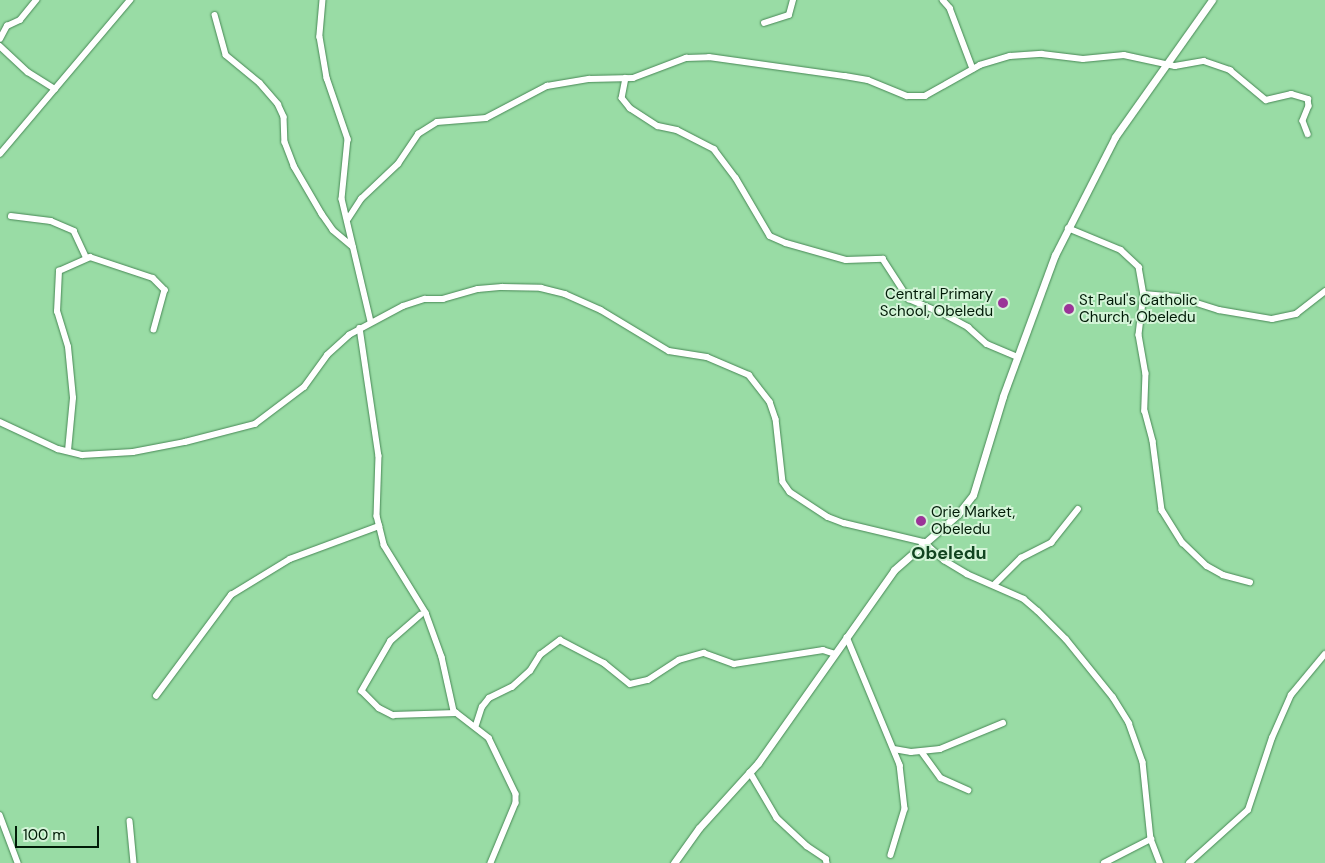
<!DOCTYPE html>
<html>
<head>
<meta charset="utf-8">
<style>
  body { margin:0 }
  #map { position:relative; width:1325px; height:863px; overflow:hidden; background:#99dca5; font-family:"DM Sans",sans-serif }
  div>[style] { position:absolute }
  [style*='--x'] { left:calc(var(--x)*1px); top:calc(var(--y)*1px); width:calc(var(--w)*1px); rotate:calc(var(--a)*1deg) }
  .roads { filter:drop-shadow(0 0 1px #478855) drop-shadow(0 0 1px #478855) }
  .minor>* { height:5.5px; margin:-2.75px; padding:0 2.75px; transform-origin:2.75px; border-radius:2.75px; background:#fff }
  .major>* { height:7px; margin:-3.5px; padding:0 3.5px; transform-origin:3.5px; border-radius:3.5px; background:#fff }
  .dots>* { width:14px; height:14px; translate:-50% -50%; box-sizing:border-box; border:2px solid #d3f4d7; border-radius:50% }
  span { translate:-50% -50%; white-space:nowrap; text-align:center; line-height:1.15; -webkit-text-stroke:4px #d3f4d7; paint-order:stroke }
  .poi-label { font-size:15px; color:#011b07 }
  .right { translate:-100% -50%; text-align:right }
  .left { translate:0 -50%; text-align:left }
  .quarter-label { font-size:18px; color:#114420; font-weight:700 }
  .scale { position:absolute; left:15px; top:826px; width:84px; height:22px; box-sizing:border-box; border:2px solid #011b07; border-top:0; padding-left:6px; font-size:15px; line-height:18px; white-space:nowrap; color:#011b07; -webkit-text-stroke:4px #d3f4d7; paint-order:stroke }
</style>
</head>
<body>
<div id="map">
  <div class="roads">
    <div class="minor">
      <i style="--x:323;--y:0;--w:37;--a:95"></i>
      <i style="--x:320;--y:37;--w:42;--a:80.3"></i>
      <i style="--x:327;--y:78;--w:65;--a:71"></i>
      <i style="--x:348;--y:139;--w:60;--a:95.7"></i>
      <i style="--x:342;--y:199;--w:126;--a:76.7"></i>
      <i style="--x:943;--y:0;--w:11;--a:49"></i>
      <i style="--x:950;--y:8;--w:65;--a:69.3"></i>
      <i style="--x:215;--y:15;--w:41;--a:74.6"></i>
      <i style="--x:226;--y:55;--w:44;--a:39.5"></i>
      <i style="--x:260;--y:83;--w:28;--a:49"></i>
      <i style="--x:278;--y:104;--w:14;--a:65"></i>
      <i style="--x:284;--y:117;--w:25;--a:88"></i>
      <i style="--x:285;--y:142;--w:26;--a:69"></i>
      <i style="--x:294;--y:166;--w:56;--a:59.7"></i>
      <i style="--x:322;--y:214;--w:19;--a:55"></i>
      <i style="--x:333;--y:230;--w:26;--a:40"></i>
      <i style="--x:764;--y:23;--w:26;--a:-18"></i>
      <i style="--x:789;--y:15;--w:16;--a:-75"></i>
      <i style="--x:0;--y:39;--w:15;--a:-62"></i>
      <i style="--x:7;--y:26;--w:14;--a:-25"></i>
      <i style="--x:20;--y:20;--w:26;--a:-51"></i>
      <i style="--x:0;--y:46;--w:38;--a:43"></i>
      <i style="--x:28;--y:72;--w:32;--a:32"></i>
      <i style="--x:626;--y:78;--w:20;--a:101"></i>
      <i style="--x:622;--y:98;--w:13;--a:51"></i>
      <i style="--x:630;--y:108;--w:33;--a:33"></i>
      <i style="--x:658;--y:126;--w:19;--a:12"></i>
      <i style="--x:677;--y:130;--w:42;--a:27.2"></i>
      <i style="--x:714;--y:149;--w:36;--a:53"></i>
      <i style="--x:736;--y:178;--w:67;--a:59.6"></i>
      <i style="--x:770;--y:236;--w:17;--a:24"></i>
      <i style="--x:786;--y:243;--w:62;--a:15.8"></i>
      <i style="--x:846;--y:260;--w:37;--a:-2"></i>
      <i style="--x:883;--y:259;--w:48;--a:57"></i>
      <i style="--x:909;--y:299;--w:36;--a:23"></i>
      <i style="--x:942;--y:313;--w:30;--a:28"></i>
      <i style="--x:968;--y:327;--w:25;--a:42"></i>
      <i style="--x:987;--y:344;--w:33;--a:23"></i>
      <i style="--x:0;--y:154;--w:202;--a:-49.8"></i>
      <i style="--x:11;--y:216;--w:40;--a:7.1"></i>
      <i style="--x:51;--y:221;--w:25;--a:23"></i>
      <i style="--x:74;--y:231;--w:29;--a:65"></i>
      <i style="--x:348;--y:219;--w:24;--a:-57"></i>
      <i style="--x:361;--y:199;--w:51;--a:-43.4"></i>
      <i style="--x:398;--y:164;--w:36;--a:-56"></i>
      <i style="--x:418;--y:134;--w:22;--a:-32"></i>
      <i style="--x:437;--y:122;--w:49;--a:-4.7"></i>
      <i style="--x:486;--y:118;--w:69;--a:-27.7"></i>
      <i style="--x:547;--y:86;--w:43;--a:-9.5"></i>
      <i style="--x:589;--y:79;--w:44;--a:-1.3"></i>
      <i style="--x:633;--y:78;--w:57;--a:-20.7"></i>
      <i style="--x:686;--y:58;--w:23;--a:-2"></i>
      <i style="--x:709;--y:57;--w:137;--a:8"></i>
      <i style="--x:845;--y:76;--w:23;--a:10"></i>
      <i style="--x:868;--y:80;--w:42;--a:22.3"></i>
      <i style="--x:907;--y:96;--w:18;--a:0"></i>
      <i style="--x:925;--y:96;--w:63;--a:-29.4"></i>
      <i style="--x:980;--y:65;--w:31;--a:-17"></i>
      <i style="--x:1010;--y:56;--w:32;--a:-4"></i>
      <i style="--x:1042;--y:54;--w:41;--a:7"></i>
      <i style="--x:1083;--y:59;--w:41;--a:-5.6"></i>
      <i style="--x:1124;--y:55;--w:52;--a:12.2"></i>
      <i style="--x:1175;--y:66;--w:29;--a:-10"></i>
      <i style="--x:1204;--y:61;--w:28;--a:19"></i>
      <i style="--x:1230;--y:70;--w:47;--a:39.8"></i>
      <i style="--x:1266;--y:100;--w:26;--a:-13"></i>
      <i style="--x:1291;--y:94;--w:18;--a:16"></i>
      <i style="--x:1308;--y:99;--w:7;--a:82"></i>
      <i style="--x:1309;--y:106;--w:16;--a:112"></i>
      <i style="--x:1303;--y:121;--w:14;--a:69"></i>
      <i style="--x:1068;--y:228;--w:57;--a:22.5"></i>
      <i style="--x:1121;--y:250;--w:25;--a:43"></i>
      <i style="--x:1139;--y:267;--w:27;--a:80"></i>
      <i style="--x:1144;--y:294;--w:41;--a:97"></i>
      <i style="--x:1139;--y:335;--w:39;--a:80"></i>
      <i style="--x:1146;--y:373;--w:38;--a:92"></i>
      <i style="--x:1145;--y:411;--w:31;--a:75"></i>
      <i style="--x:1153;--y:441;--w:70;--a:82.6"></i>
      <i style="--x:1162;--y:510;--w:39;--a:58"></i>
      <i style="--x:1183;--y:543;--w:33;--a:44"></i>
      <i style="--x:1207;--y:566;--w:18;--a:29"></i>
      <i style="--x:1223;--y:575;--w:28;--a:15"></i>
      <i style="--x:1144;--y:294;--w:34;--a:5"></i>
      <i style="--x:1178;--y:297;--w:43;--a:17.6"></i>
      <i style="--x:1219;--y:310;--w:54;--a:9.6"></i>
      <i style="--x:1272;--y:319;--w:25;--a:-12"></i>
      <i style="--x:1296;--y:314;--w:37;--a:-38"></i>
      <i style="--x:360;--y:328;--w:129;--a:81.6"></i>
      <i style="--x:379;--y:456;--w:60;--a:91.9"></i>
      <i style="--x:377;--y:516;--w:30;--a:76"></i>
      <i style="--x:384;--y:545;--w:80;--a:58.3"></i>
      <i style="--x:426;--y:613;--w:47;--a:70"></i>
      <i style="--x:442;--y:657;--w:55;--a:77.5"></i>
      <i style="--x:454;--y:711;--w:44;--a:37.6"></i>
      <i style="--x:489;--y:738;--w:62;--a:64.3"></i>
      <i style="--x:516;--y:794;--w:9;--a:90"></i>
      <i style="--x:516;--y:803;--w:65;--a:112.6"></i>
      <i style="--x:0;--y:422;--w:64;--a:25"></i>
      <i style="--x:58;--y:449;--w:25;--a:14"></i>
      <i style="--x:82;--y:455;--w:51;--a:-3.4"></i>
      <i style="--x:133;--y:452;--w:53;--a:-10.9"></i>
      <i style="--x:185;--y:442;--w:72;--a:-14.4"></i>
      <i style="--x:255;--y:424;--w:61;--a:-37.1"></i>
      <i style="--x:304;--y:387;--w:39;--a:-54"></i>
      <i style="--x:327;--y:355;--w:30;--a:-42"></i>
      <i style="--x:349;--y:335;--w:61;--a:-28.2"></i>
      <i style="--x:403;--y:306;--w:23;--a:-18"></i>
      <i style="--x:425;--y:299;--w:18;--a:0"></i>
      <i style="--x:443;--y:299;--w:36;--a:-16"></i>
      <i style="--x:478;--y:289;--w:24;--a:-5"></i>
      <i style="--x:502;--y:287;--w:39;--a:1"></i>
      <i style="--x:541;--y:288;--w:25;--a:14"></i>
      <i style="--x:565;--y:294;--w:39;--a:24"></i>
      <i style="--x:601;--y:310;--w:79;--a:31.1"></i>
      <i style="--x:669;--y:351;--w:38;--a:9"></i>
      <i style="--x:707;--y:357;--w:46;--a:23.2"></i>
      <i style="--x:749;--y:375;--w:34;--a:52"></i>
      <i style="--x:770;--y:402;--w:18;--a:71"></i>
      <i style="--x:776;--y:419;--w:63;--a:83.7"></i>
      <i style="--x:783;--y:482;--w:12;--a:55"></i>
      <i style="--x:790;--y:492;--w:45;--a:33.3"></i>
      <i style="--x:828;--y:517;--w:17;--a:21"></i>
      <i style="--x:844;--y:523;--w:82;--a:13.4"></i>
      <i style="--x:924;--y:542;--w:27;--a:42"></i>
      <i style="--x:944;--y:560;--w:27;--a:31"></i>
      <i style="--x:967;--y:574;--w:62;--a:23.7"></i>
      <i style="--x:1024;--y:599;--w:18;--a:41"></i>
      <i style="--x:1038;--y:611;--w:40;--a:45"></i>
      <i style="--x:1066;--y:639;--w:75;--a:51"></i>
      <i style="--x:1113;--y:697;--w:31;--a:58"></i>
      <i style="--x:1129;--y:723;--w:41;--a:70.3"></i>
      <i style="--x:1143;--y:762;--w:77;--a:84.1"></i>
      <i style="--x:1151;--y:839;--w:26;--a:69"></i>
      <i style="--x:68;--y:451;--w:53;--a:-84.6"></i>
      <i style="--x:73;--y:398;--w:51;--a:-95.6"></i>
      <i style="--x:68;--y:347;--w:37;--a:-107"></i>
      <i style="--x:57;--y:312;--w:41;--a:-87.2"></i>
      <i style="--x:59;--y:271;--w:34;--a:-24"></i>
      <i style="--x:90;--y:257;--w:66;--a:18.4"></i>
      <i style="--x:153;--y:278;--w:17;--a:45"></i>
      <i style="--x:165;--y:290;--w:41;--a:105.4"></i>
      <i style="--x:994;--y:585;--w:38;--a:-45"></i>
      <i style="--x:1021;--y:558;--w:34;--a:-27"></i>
      <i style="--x:1051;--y:543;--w:43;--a:-51.5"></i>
      <i style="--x:421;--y:615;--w:40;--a:139"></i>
      <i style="--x:391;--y:641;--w:58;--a:120.1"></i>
      <i style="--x:362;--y:691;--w:24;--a:45"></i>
      <i style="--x:379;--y:708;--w:16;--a:27"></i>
      <i style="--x:393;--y:715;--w:63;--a:-1.8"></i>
      <i style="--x:847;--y:637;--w:139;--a:67.5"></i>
      <i style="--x:900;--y:765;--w:44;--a:83.5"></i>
      <i style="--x:905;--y:809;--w:48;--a:106.9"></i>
      <i style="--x:156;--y:696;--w:126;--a:-53.4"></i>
      <i style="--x:231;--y:595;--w:69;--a:-31.4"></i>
      <i style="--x:290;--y:559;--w:95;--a:-20.3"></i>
      <i style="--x:476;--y:725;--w:19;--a:-72"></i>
      <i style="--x:482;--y:707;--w:11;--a:-52"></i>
      <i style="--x:489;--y:698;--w:25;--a:-26"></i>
      <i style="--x:512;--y:687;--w:24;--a:-42"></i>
      <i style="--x:530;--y:671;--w:19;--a:-58"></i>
      <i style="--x:540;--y:655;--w:25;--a:-37"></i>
      <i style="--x:560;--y:640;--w:50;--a:27.6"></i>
      <i style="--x:604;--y:663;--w:33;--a:39"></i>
      <i style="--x:630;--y:684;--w:18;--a:-13"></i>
      <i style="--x:648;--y:680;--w:37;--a:-33"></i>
      <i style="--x:679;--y:660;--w:26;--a:-16"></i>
      <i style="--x:704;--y:653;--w:32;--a:20"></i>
      <i style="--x:734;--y:664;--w:90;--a:-8.9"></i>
      <i style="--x:823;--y:650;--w:13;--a:18"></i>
      <i style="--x:894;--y:749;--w:17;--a:10"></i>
      <i style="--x:911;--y:752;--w:29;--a:-6"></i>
      <i style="--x:940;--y:749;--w:68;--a:-22.4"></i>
      <i style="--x:922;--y:752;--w:32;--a:54"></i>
      <i style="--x:941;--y:778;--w:30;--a:24"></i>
      <i style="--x:750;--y:772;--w:53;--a:59.6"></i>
      <i style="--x:777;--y:818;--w:41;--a:43"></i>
      <i style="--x:807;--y:846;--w:23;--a:34"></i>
      <i style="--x:826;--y:859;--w:4;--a:76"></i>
      <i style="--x:0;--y:815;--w:51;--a:69.4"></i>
      <i style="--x:130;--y:821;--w:42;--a:84.6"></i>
      <i style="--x:1104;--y:863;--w:53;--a:-27.1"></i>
      <i style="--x:1189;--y:863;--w:79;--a:-41.9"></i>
      <i style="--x:1248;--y:810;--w:76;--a:-71.6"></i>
      <i style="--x:1272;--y:738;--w:47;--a:-66.2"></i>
      <i style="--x:1291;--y:695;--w:53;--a:-50.3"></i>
    </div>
    <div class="major">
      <i style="--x:674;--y:863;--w:43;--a:-54.5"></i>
      <i style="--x:699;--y:828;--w:88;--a:-47.8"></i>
      <i style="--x:758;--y:763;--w:236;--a:-54.8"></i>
      <i style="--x:894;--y:570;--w:85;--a:-41.2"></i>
      <i style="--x:958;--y:514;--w:24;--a:-52"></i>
      <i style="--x:973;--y:495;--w:103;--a:-73.1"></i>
      <i style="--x:1003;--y:396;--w:150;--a:-69.8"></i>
      <i style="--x:1055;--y:255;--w:132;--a:-63"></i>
      <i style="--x:1115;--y:137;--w:168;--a:-54.7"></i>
    </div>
  </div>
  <div class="dots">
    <i style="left:1003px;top:303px;background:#9b3498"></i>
    <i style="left:1069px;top:309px;background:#9b3498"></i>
    <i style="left:921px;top:521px;background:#9b3498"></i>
  </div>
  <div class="poi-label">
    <span class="right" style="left:993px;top:303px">Central Primary<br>School, Obeledu</span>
    <span class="left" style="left:1079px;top:309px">St Paul's Catholic<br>Church, Obeledu</span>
    <span class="left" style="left:931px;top:521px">Orie Market,<br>Obeledu</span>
  </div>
  <div class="quarter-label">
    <span style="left:949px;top:553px">Obeledu</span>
  </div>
  <div class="scale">100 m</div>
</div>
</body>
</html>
